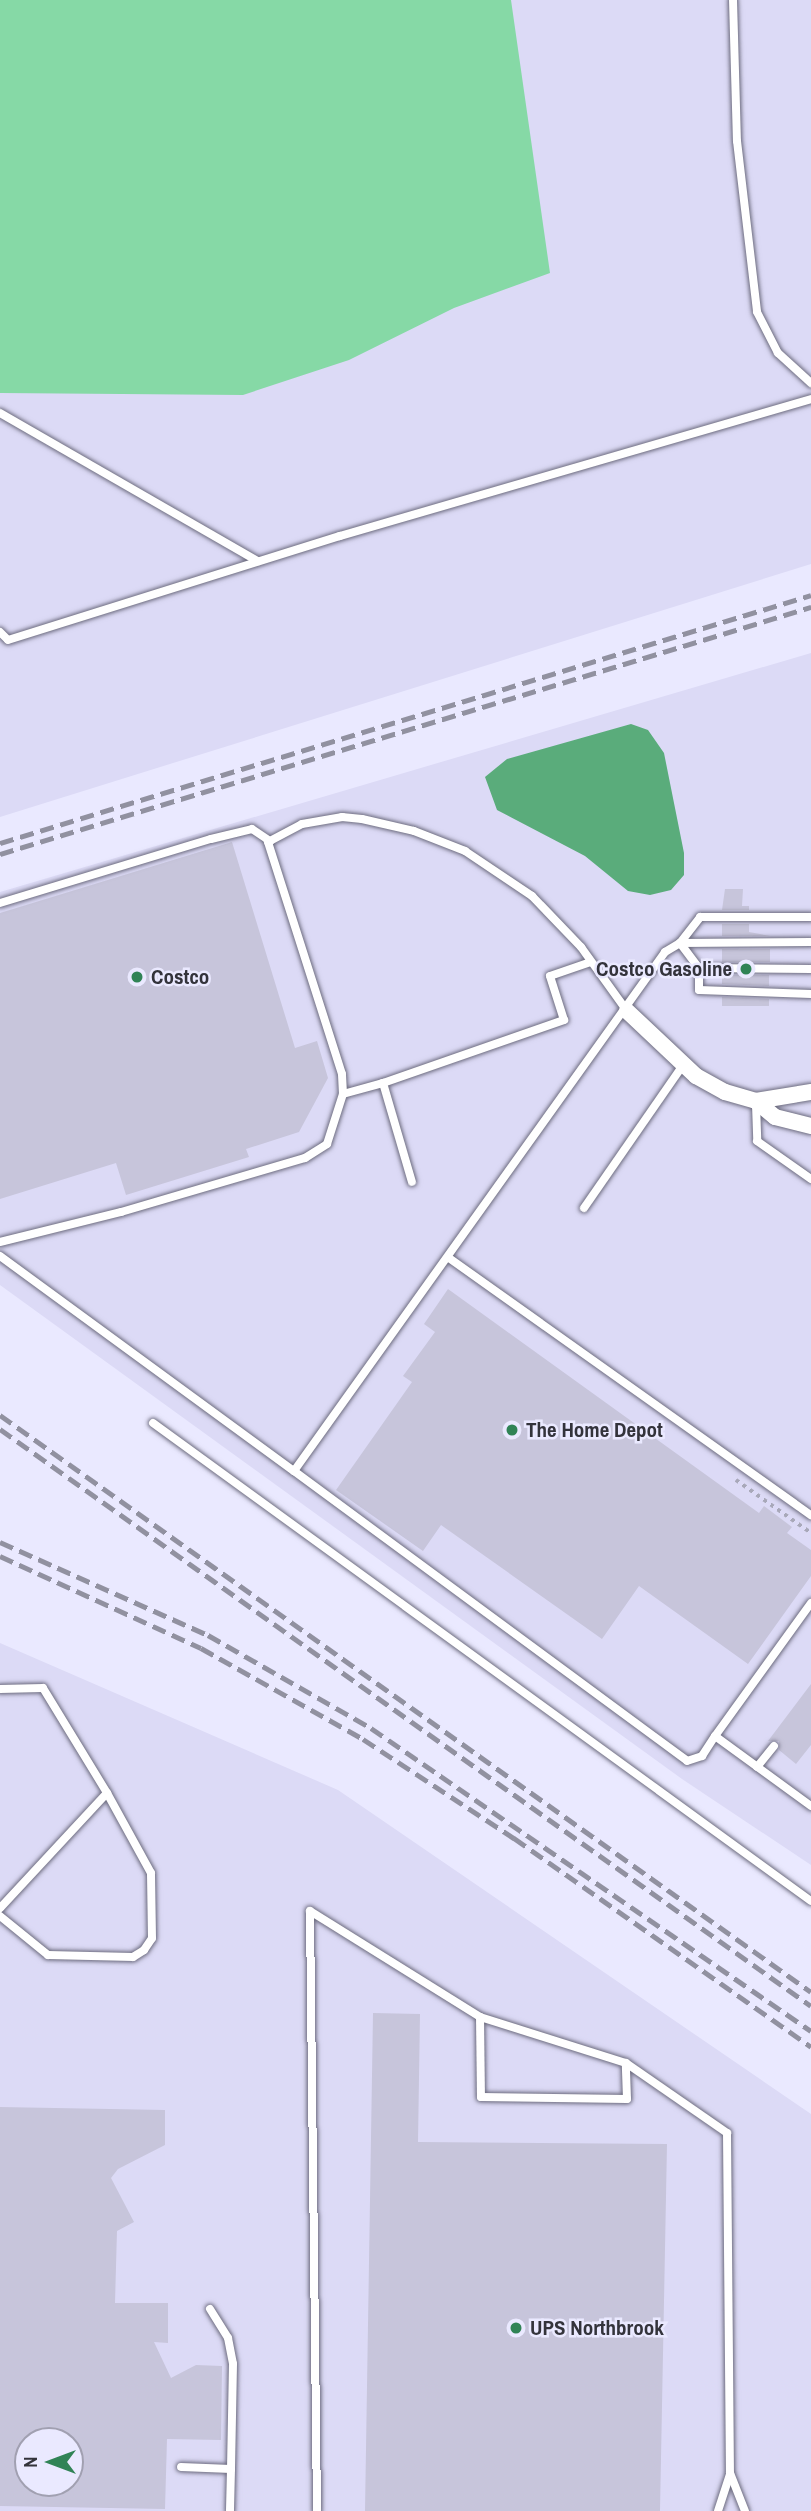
<!DOCTYPE html>
<html>
<head>
<meta charset="utf-8">
<style>
  body { margin:0 }
  #map { position:relative; width:811px; height:2511px; overflow:hidden; background:#eae9ff; font-family:"Archivo Narrow",sans-serif }
  div>[style] { position:absolute }
  [style*='--x'] { left:calc(var(--x)*1px); top:calc(var(--y)*1px); width:calc(var(--w)*1px); rotate:calc(var(--a)*1deg) }
  .built>* { inset:0; background:#dcdaf6 }
  .green>* { inset:0; background:#86d9a6 }
  .water>* { inset:0; background:#5aac7b }
  .building>* { inset:0; background:#c7c5db; transform-origin:0 0 }
  .path>* { height:3.5px; margin-top:-1.75px; transform-origin:0; background:repeating-linear-gradient(90deg,#a8a8b9 0 3.5px,transparent 0 8.5px) }
  .roads { filter:drop-shadow(0 0 2px #6d6c7f) drop-shadow(0 0 2px #6d6c7f) }
  .lane>* { height:8px; margin:-4px; padding:0 4px; transform-origin:4px; border-radius:4px; background:#fff }
  .street>* { height:16px; margin:-8px; padding:0 8px; transform-origin:8px; border-radius:8px; background:#fff }
  .rail>* { height:5px; margin-top:-2.5px; transform-origin:0; background:repeating-linear-gradient(90deg,#9191a0 0 14px,transparent 0 21px) }
  .dots>* { width:19px; height:19px; translate:-50% -50%; box-sizing:border-box; border:4px solid #eae9ff; border-radius:50% }
  span { translate:-50% -50%; white-space:nowrap; text-align:center; line-height:1.15; -webkit-text-stroke:5px #eae9ff; paint-order:stroke }
  .poi-label { font-size:21px; color:#33333b; font-weight:700 }
  .right { translate:-100% -50%; text-align:right }
  .left { translate:0 -50%; text-align:left }
  .north { position:absolute; left:14px; top:2427px; width:70px; height:70px; box-sizing:border-box; background:#eae9ff; border:2px solid #a1a0b1; border-radius:50%; rotate:270deg; font-size:19px; font-weight:700; line-height:28px; text-align:center; color:#33333b }
  .north::after { content:''; display:block; margin:auto; width:24px; height:32px; background:#308356; clip-path:polygon(50% 0,100% 100%,50% 72%,0 100%) }
</style>
</head>
<body>
<div id="map">
  <div class="built">
    <i style="clip-path:polygon(0 0,811px 0,811px 564px,0 817px)"></i>
    <i style="clip-path:polygon(811px 653px,811px 1865px,682px 1779px,0 1285px,0 892px)"></i>
    <i style="clip-path:polygon(evenodd,0 1643px,338px 1790px,811px 2114px,811px 2511px,0 2511px,0 1643px,28px 2441px,70px 2441px,70px 2483px,28px 2483px,28px 2441px)"></i>
  </div>
  <div class="green">
    <i style="clip-path:polygon(0 0,511px 0,550px 273px,454px 308px,349px 360px,243px 395px,0 393px)"></i>
  </div>
  <div class="water">
    <i style="clip-path:polygon(631px 724px,648px 730px,664px 753px,684px 853px,684px 875px,671px 890px,650px 895px,628px 891px,585px 856px,497px 810px,485px 777px,507px 759px)"></i>
  </div>
  <div class="building">
    <i style="clip-path:polygon(232px 842px,295px 1048px,317px 1041px,328px 1078px,299px 1132px,246px 1149px,249px 1157px,126px 1195px,116px 1163px,0 1199px,0 913px)"></i>
    <i style="clip-path:polygon(725px 889px,743px 889px,742px 906px,749px 906px,749px 910px,722px 910px)"></i>
    <i style="clip-path:polygon(722px 924px,749px 924px,749px 932px,770px 936px,722px 936px)"></i>
    <i style="left:722px;top:949px;width:48px;height:13px"></i>
    <i style="clip-path:polygon(722px 975px,769px 975px,769px 986px,722px 984px)"></i>
    <i style="clip-path:polygon(722px 997px,769px 999px,769px 1006px,722px 1006px)"></i>
    <i style="clip-path:polygon(448px 1289px,759px 1513px,764px 1506px,792px 1527px,787px 1533px,811px 1550px,811px 1576px,748px 1664px,639px 1586px,602px 1639px,441px 1525px,423px 1551px,336px 1490px,412px 1382px,403px 1376px,435px 1332px,424px 1324px)"></i>
    <i style="clip-path:polygon(811px 1684px,811px 1745px,796px 1764px,779px 1750px,779px 1741px,768px 1741px)"></i>
    <i style="clip-path:polygon(373px 2013px,420px 2014px,418px 2142px,667px 2144px,660px 2511px,365px 2511px)"></i>
    <i style="clip-path:polygon(evenodd,0 2107px,165px 2110px,165px 2145px,118px 2169px,111px 2178px,134px 2222px,117px 2231px,115px 2303px,168px 2303px,168px 2343px,154px 2342px,171px 2378px,196px 2365px,222px 2366px,221px 2440px,167px 2439px,165px 2509px,0 2506px,0 2107px,28px 2441px,70px 2441px,70px 2483px,28px 2483px,28px 2441px)"></i>
  </div>
  <div class="path">
    <i style="--x:736;--y:1480;--w:92;--a:35.2"></i>
  </div>
  <div class="roads">
    <div class="lane">
      <i style="--x:733;--y:0;--w:141;--a:88.4"></i>
      <i style="--x:737;--y:141;--w:172;--a:83.3"></i>
      <i style="--x:757;--y:312;--w:46;--a:62.9"></i>
      <i style="--x:778;--y:353;--w:45;--a:42.3"></i>
      <i style="--x:0;--y:413;--w:297;--a:29.9"></i>
      <i style="--x:0;--y:632;--w:11;--a:45"></i>
      <i style="--x:8;--y:640;--w:348;--a:-17.4"></i>
      <i style="--x:340;--y:536;--w:491;--a:-16.2"></i>
      <i style="--x:0;--y:903;--w:220;--a:-16.9"></i>
      <i style="--x:211;--y:839;--w:42;--a:-13.7"></i>
      <i style="--x:252;--y:829;--w:22;--a:34"></i>
      <i style="--x:680;--y:943;--w:31;--a:53"></i>
      <i style="--x:699;--y:968;--w:22;--a:90"></i>
      <i style="--x:699;--y:990;--w:112;--a:2"></i>
      <i style="--x:680;--y:943;--w:131;--a:-0.4"></i>
      <i style="--x:699;--y:968;--w:112;--a:0.5"></i>
      <i style="--x:383;--y:1083;--w:192;--a:-19.2"></i>
      <i style="--x:564;--y:1020;--w:46;--a:-107.7"></i>
      <i style="--x:550;--y:976;--w:43;--a:-18.9"></i>
      <i style="--x:343;--y:1094;--w:41;--a:-15.4"></i>
      <i style="--x:383;--y:1083;--w:103;--a:73.7"></i>
      <i style="--x:756;--y:1104;--w:37;--a:88"></i>
      <i style="--x:757;--y:1141;--w:66;--a:35.1"></i>
      <i style="--x:584;--y:1208;--w:174;--a:-55.3"></i>
      <i style="--x:0;--y:1242;--w:125;--a:-13.9"></i>
      <i style="--x:121;--y:1212;--w:192;--a:-16.4"></i>
      <i style="--x:305;--y:1158;--w:26;--a:-32"></i>
      <i style="--x:327;--y:1144;--w:52;--a:-72.3"></i>
      <i style="--x:343;--y:1094;--w:20;--a:-93"></i>
      <i style="--x:342;--y:1074;--w:244;--a:-107.7"></i>
      <i style="--x:268;--y:842;--w:38;--a:-28"></i>
      <i style="--x:302;--y:824;--w:41;--a:-9.9"></i>
      <i style="--x:342;--y:817;--w:20;--a:6"></i>
      <i style="--x:362;--y:819;--w:53;--a:13"></i>
      <i style="--x:414;--y:831;--w:55;--a:21.4"></i>
      <i style="--x:465;--y:851;--w:81;--a:33.9"></i>
      <i style="--x:532;--y:896;--w:71;--a:46.1"></i>
      <i style="--x:581;--y:947;--w:79;--a:54.3"></i>
      <i style="--x:0;--y:1256;--w:364;--a:36.2"></i>
      <i style="--x:294;--y:1471;--w:638;--a:-54.44"></i>
      <i style="--x:665;--y:952;--w:17;--a:-31"></i>
      <i style="--x:680;--y:943;--w:33;--a:-52"></i>
      <i style="--x:700;--y:917;--w:111;--a:0"></i>
      <i style="--x:449;--y:1258;--w:444;--a:35.4"></i>
      <i style="--x:153;--y:1423;--w:813;--a:36"></i>
      <i style="--x:294;--y:1471;--w:488;--a:36.4"></i>
      <i style="--x:687;--y:1761;--w:16;--a:-18"></i>
      <i style="--x:702;--y:1756;--w:24;--a:-57"></i>
      <i style="--x:811;--y:1603;--w:164;--a:125.8"></i>
      <i style="--x:715;--y:1736;--w:119;--a:36.1"></i>
      <i style="--x:0;--y:1689;--w:43;--a:-1.3"></i>
      <i style="--x:43;--y:1688;--w:123;--a:58.6"></i>
      <i style="--x:107;--y:1793;--w:157;--a:132.9"></i>
      <i style="--x:757;--y:1767;--w:27;--a:-51"></i>
      <i style="--x:0;--y:1916;--w:62;--a:39.1"></i>
      <i style="--x:48;--y:1955;--w:85;--a:1.3"></i>
      <i style="--x:133;--y:1957;--w:13;--a:-32"></i>
      <i style="--x:144;--y:1950;--w:14;--a:-56"></i>
      <i style="--x:152;--y:1938;--w:65;--a:-90.9"></i>
      <i style="--x:151;--y:1873;--w:91;--a:-118.8"></i>
      <i style="--x:480;--y:2017;--w:153;--a:17.5"></i>
      <i style="--x:626;--y:2063;--w:123;--a:34.7"></i>
      <i style="--x:727;--y:2133;--w:340;--a:89.5"></i>
      <i style="--x:730;--y:2473;--w:41;--a:68.5"></i>
      <i style="--x:210;--y:2309;--w:34;--a:58"></i>
      <i style="--x:228;--y:2338;--w:26;--a:79"></i>
      <i style="--x:233;--y:2364;--w:105;--a:91.1"></i>
      <i style="--x:181;--y:2467;--w:50;--a:2.3"></i>
      <i style="--x:231;--y:2469;--w:42;--a:91.4"></i>
      <i style="--x:317;--y:2511;--w:600;--a:-90.67"></i>
      <i style="--x:310;--y:1911;--w:200;--a:31.9"></i>
      <i style="--x:480;--y:2017;--w:80;--a:89.3"></i>
      <i style="--x:481;--y:2097;--w:146;--a:0.8"></i>
      <i style="--x:627;--y:2099;--w:36;--a:-92"></i>
      <i style="--x:718;--y:2511;--w:39;--a:-72"></i>
    </div>
    <div class="street">
      <i style="--x:627;--y:1011;--w:95;--a:43.3"></i>
      <i style="--x:696;--y:1076;--w:33;--a:29"></i>
      <i style="--x:725;--y:1092;--w:32;--a:16"></i>
      <i style="--x:756;--y:1101;--w:25;--a:40"></i>
      <i style="--x:775;--y:1117;--w:37;--a:14"></i>
      <i style="--x:756;--y:1101;--w:56;--a:-9.3"></i>
    </div>
  </div>
  <div class="rail">
    <i style="--x:0;--y:843;--w:848;--a:-17"></i>
    <i style="--x:0;--y:854;--w:848;--a:-16.94"></i>
    <i style="--x:0;--y:1415;--w:995;--a:35.43"></i>
    <i style="--x:0;--y:1429;--w:995;--a:35.43"></i>
    <i style="--x:0;--y:1542;--w:228;--a:24.1"></i>
    <i style="--x:208;--y:1635;--w:188;--a:29.7"></i>
    <i style="--x:371;--y:1728;--w:534;--a:34.55"></i>
    <i style="--x:0;--y:1556;--w:221;--a:24.6"></i>
    <i style="--x:201;--y:1648;--w:186;--a:29.3"></i>
    <i style="--x:363;--y:1739;--w:181;--a:33.3"></i>
    <i style="--x:514;--y:1838;--w:363;--a:35.1"></i>
  </div>
  <div class="dots">
    <i style="left:746px;top:969px;background:#308356"></i>
    <i style="left:137px;top:977px;background:#308356"></i>
    <i style="left:512px;top:1430px;background:#308356"></i>
    <i style="left:516px;top:2328px;background:#308356"></i>
  </div>
  <div class="poi-label">
    <span class="right" style="left:732px;top:969px">Costco Gasoline</span>
    <span class="left" style="left:151px;top:977px">Costco</span>
    <span class="left" style="left:526px;top:1430px">The Home Depot</span>
    <span class="left" style="left:530px;top:2328px">UPS Northbrook</span>
  </div>
  <div class="north">N</div>
</div>
</body>
</html>
